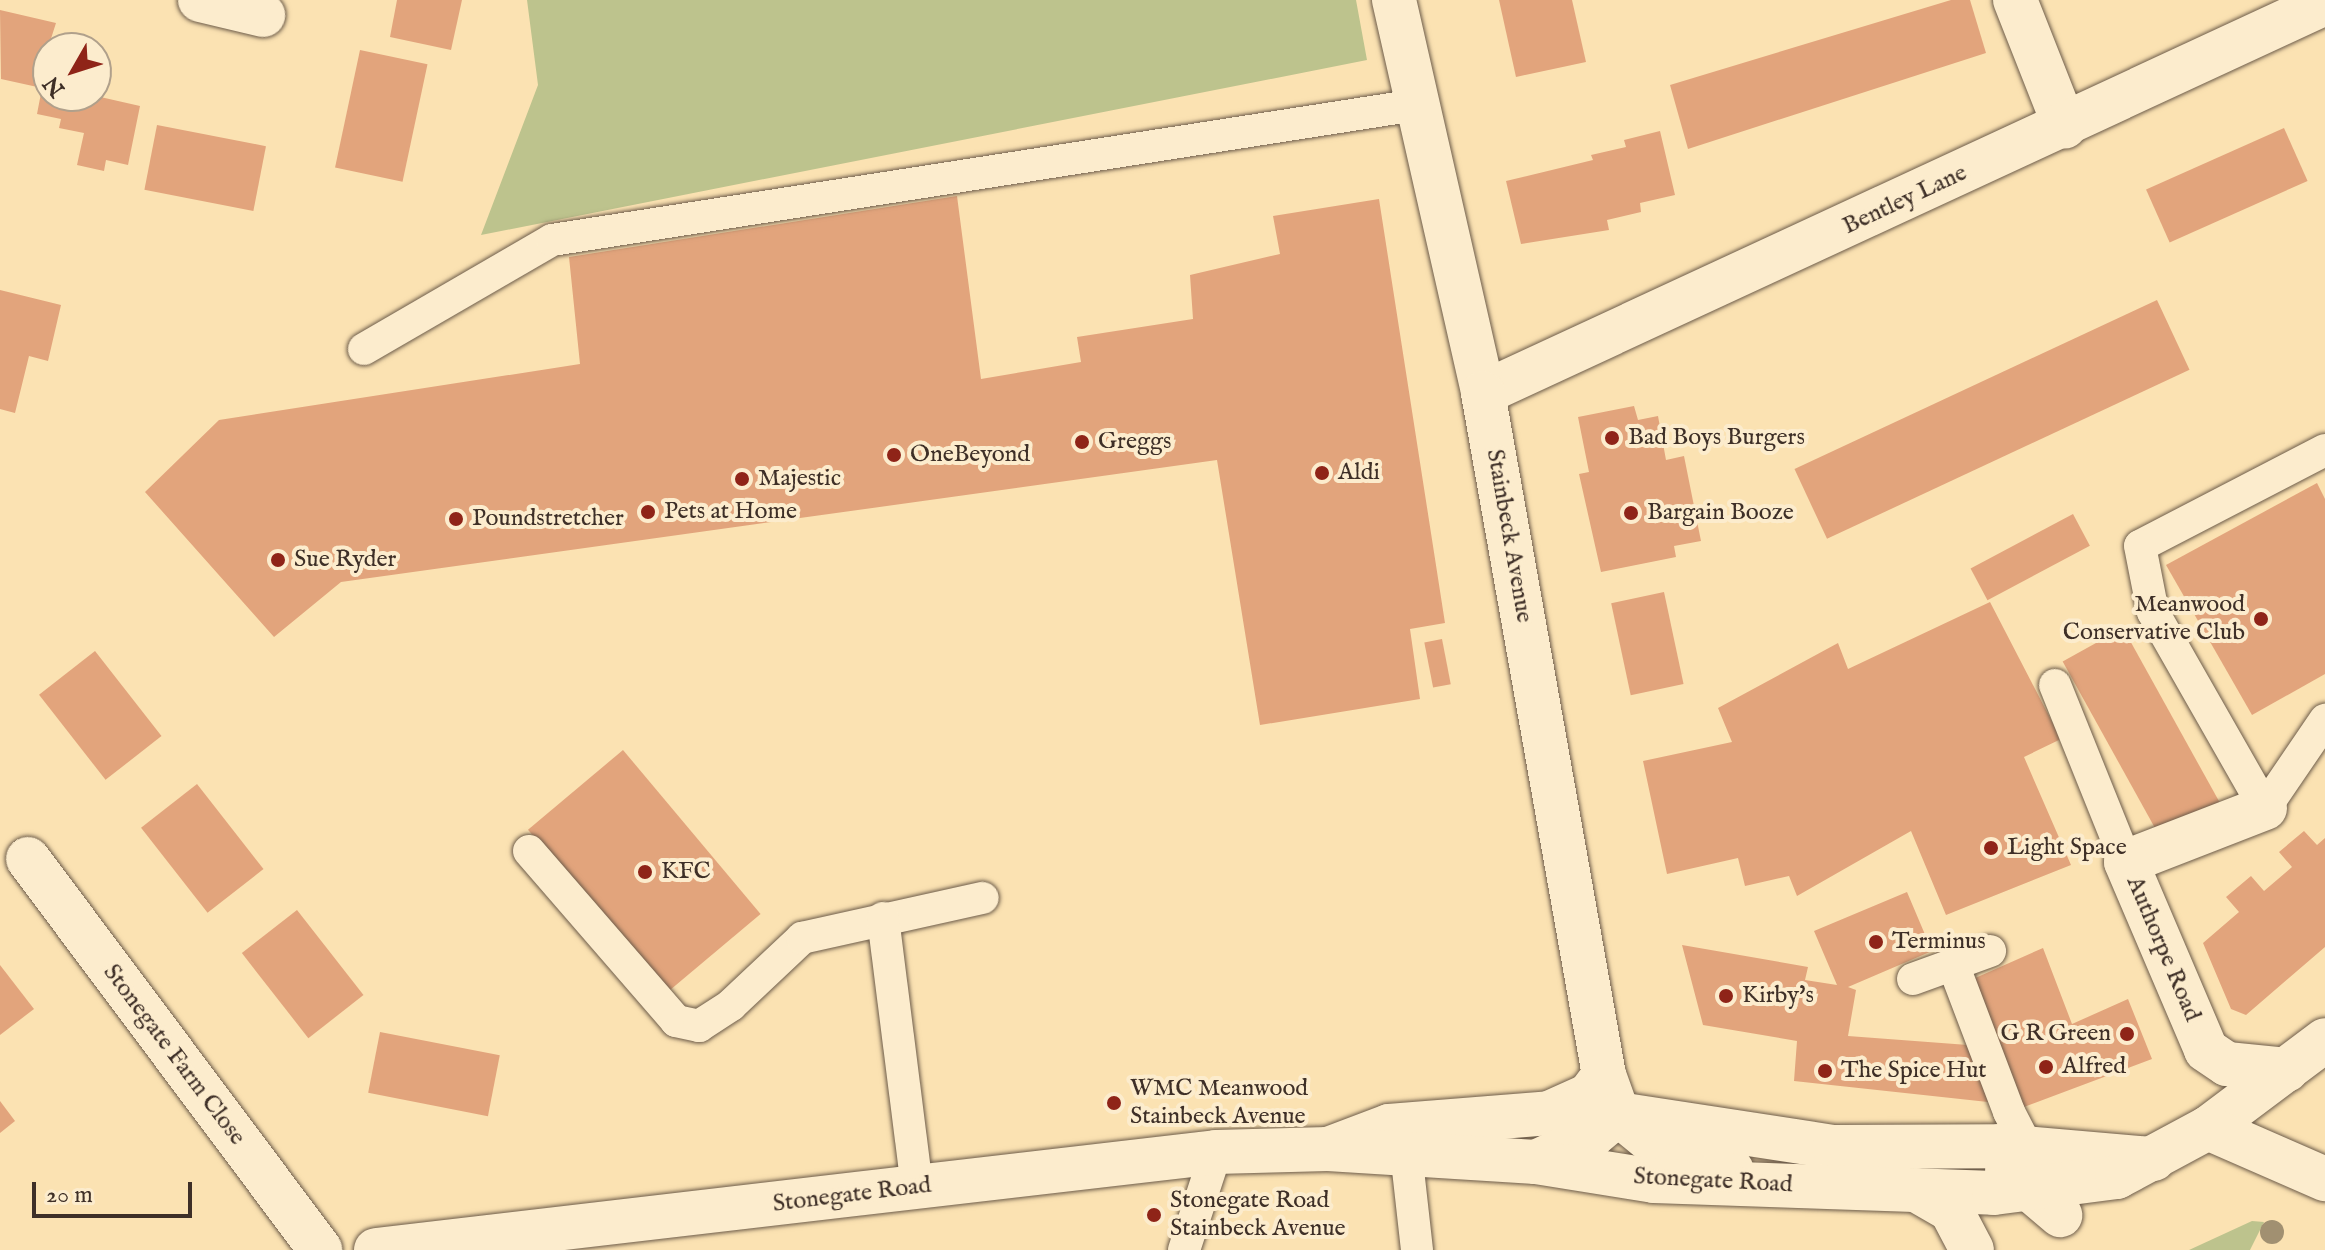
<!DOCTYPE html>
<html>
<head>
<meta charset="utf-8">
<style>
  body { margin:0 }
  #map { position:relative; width:2325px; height:1250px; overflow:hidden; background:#fbe2b2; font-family:"IM FELL English",serif }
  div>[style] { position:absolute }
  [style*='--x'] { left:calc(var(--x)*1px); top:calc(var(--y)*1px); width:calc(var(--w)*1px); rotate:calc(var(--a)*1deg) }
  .green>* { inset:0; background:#bdc38d }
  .building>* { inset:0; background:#e2a47c; transform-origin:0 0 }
  .roads { filter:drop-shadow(0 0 2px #6d5c4a) drop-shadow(0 0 2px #6d5c4a) }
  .service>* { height:32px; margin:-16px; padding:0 16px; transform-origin:16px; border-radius:16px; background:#fceccd }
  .minor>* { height:44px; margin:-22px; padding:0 22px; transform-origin:22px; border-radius:22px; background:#fceccd }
  .tertiary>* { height:44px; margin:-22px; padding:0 22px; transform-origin:22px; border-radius:22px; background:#fceccd }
  .secondary>* { height:44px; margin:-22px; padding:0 22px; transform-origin:22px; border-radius:22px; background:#fceccd }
  .trees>* { width:24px; height:24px; margin:-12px; border-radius:50%; background:#a19071 }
  .dots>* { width:22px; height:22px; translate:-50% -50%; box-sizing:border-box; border:4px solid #fceccd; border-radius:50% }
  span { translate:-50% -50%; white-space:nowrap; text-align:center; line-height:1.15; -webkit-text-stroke:8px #fceccd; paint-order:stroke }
  .street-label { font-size:24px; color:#3e2f27 }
  .poi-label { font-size:24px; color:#3e2f27 }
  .left { translate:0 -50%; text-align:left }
  .right { translate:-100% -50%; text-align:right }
  .north { position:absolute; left:32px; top:32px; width:80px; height:80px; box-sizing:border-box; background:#fceccd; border:2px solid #b0a08b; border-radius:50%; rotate:231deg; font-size:22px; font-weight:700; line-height:32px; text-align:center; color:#3e2f27 }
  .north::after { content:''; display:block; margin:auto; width:28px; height:36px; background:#8f2418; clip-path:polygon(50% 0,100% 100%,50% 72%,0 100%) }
  .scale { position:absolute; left:32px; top:1182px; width:160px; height:36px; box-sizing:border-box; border:4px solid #3e2f27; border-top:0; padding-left:10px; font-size:24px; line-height:28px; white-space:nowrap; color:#3e2f27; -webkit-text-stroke:6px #fceccd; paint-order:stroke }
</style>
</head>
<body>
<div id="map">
  <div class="green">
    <i style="clip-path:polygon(527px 0,1356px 0,1367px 60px,481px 235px,538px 85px)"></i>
    <i style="clip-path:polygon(2252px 1221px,2264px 1222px,2250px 1250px,2189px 1250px)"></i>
  </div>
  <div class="building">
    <i style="clip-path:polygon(397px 0,462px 0,451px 50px,390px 37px)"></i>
    <i style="clip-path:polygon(1499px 0,1572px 0,1586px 62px,1516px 77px)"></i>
    <i style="clip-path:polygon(1951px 0,1970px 0,1986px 53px,1688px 149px,1670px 85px)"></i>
    <i style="clip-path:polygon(0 10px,56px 23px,48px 48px,48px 96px,96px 96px,140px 106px,128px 165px,106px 160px,104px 171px,77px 165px,84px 133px,59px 128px,61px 119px,37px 114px,42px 88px,1px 79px)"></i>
    <i style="left:360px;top:50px;width:69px;height:120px;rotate:12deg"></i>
    <i style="left:157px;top:125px;width:111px;height:66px;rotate:11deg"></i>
    <i style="left:2284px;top:128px;width:58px;height:151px;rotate:66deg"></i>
    <i style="clip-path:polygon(1660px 131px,1675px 195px,1640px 203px,1641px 212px,1607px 220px,1609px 230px,1521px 244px,1506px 181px,1593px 160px,1591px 155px,1626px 147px,1624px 140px)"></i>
    <i style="clip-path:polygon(957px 196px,981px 379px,1081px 362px,1077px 337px,1193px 319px,1190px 275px,1280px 254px,1273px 216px,1379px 199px,1445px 623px,1410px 629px,1420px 699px,1260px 725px,1217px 460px,341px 582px,274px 637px,145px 492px,219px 420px,580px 364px,569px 257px)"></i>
    <i style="clip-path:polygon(0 290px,61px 305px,48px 361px,29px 356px,15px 413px,0 409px)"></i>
    <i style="left:2157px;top:300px;width:77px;height:400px;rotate:65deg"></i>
    <i style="clip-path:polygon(1634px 406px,1638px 420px,1658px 416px,1666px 460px,1684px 456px,1701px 541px,1674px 546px,1676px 557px,1601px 572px,1579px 474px,1589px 472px,1578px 417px)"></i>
    <i style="clip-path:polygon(2317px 483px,2325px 499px,2325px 674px,2252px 715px,2166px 565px)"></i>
    <i style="left:2073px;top:514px;width:36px;height:116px;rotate:62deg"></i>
    <i style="left:1664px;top:592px;width:94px;height:54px;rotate:78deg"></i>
    <i style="clip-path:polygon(1990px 602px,2061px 739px,2024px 757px,2071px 865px,1946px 915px,1911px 831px,1797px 896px,1789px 876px,1745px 886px,1738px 858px,1667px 874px,1643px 761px,1732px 742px,1718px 708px,1838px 643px,1848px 669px)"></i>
    <i style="left:2123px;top:628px;width:203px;height:69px;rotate:61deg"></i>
    <i style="left:1442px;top:639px;width:46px;height:18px;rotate:79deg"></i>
    <i style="left:95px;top:651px;width:108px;height:71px;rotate:52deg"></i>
    <i style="left:623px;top:750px;width:214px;height:124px;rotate:50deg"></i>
    <i style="left:197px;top:784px;width:108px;height:71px;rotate:52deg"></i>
    <i style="clip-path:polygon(2304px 831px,2317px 845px,2325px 838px,2325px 947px,2246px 1015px,2231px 1009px,2203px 943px,2239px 912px,2226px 897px,2251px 876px,2264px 891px,2292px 867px,2279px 852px)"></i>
    <i style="clip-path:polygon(1907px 892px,1932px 951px,1848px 987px,1856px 990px,1848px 1036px,1968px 1045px,1988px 1102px,1794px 1081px,1797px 1041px,1703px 1025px,1682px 945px,1808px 967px,1805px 980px,1837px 985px,1814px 931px)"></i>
    <i style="left:297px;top:910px;width:108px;height:70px;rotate:52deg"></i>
    <i style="clip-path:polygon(2043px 948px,2072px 1024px,2128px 999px,2152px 1059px,2021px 1108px,1973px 979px)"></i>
    <i style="clip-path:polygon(0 965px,34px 1009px,0 1035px)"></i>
    <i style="left:380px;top:1032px;width:122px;height:62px;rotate:11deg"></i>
    <i style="clip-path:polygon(0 1101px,15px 1121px,0 1133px)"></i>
  </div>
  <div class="roads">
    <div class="service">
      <i style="--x:364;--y:349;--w:217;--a:-30.1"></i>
      <i style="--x:552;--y:240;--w:874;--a:-8.88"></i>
      <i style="--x:2325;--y:450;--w:208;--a:152.6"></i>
      <i style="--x:2140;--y:546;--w:67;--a:78.9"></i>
      <i style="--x:2153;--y:612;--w:226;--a:60.3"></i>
      <i style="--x:2265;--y:808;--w:107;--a:-55.7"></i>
      <i style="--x:2055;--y:685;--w:191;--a:68.1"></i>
      <i style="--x:529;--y:851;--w:225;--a:49.1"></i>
      <i style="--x:676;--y:1021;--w:24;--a:12"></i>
      <i style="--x:699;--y:1026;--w:38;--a:-33"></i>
      <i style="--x:731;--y:1005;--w:98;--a:-43.3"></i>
      <i style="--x:802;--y:938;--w:185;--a:-12.5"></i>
      <i style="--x:883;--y:918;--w:271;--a:82.8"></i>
      <i style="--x:1954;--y:967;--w:155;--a:69.2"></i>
      <i style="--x:2009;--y:1112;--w:42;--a:62.8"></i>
      <i style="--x:1913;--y:979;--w:82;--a:-20"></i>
      <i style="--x:1404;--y:1134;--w:117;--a:83.6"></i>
      <i style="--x:1184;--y:1250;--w:103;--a:-71.9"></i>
    </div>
    <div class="minor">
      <i style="--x:200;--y:0;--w:65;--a:13.4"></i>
      <i style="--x:2015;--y:0;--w:136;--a:68.5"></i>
      <i style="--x:1483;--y:393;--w:928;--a:-24.85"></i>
      <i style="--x:2265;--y:808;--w:149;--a:158.8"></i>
      <i style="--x:2126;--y:862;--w:204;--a:66.9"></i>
      <i style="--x:2206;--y:1050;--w:25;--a:34"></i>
      <i style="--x:2227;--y:1064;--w:60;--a:5.7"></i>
      <i style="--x:28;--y:859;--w:488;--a:53.2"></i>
      <i style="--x:2007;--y:1170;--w:70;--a:40.3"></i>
      <i style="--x:1916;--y:1190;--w:40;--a:29.7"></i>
      <i style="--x:1951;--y:1210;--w:45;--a:62.3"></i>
    </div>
    <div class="tertiary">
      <i style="--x:1394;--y:0;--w:403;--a:77.2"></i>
      <i style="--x:1483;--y:393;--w:693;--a:79.94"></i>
      <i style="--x:1604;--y:1075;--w:41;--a:70.3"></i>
      <i style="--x:1618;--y:1114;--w:79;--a:39.3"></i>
      <i style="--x:1679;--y:1164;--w:53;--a:6.5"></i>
      <i style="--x:2208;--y:1128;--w:146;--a:-36.9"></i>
      <i style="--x:1328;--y:1149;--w:65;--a:-20.7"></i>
      <i style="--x:1389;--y:1126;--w:161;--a:-4.6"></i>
      <i style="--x:1549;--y:1113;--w:44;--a:-24.2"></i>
      <i style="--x:1589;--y:1095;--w:25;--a:-53"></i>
    </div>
    <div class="secondary">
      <i style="--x:1536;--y:1162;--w:62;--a:-24.9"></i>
      <i style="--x:1592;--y:1136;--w:34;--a:-40"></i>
      <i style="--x:1618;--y:1114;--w:219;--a:8.7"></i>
      <i style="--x:1834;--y:1147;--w:166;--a:-0.3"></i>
      <i style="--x:2000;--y:1146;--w:154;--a:4.9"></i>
      <i style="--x:376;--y:1250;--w:846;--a:-6.65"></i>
      <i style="--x:1216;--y:1152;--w:112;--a:-1.5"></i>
      <i style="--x:1328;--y:1149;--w:208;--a:3.6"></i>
      <i style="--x:1536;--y:1162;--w:120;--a:9.1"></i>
      <i style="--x:1654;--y:1181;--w:340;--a:2"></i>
      <i style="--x:1994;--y:1193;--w:124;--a:-7.4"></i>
      <i style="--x:2117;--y:1177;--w:103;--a:-28.3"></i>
      <i style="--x:2208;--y:1128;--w:128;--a:23.6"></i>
    </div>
  </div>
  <div class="trees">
    <i style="left:2272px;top:1232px"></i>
  </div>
  <div class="dots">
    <i style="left:1612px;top:438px;background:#8f2418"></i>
    <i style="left:1082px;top:442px;background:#8f2418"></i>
    <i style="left:894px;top:455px;background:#8f2418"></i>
    <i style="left:1322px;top:473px;background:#8f2418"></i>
    <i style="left:742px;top:479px;background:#8f2418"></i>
    <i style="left:648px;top:512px;background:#8f2418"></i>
    <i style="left:1631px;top:513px;background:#8f2418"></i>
    <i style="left:456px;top:519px;background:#8f2418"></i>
    <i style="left:278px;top:560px;background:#8f2418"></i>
    <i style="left:2261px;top:619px;background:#8f2418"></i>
    <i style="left:1991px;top:848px;background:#8f2418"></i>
    <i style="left:645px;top:872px;background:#8f2418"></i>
    <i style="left:1876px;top:942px;background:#8f2418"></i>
    <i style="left:1726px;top:996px;background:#8f2418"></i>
    <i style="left:2127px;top:1034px;background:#8f2418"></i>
    <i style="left:2046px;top:1067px;background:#8f2418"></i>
    <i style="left:1825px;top:1071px;background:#8f2418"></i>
    <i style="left:1114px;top:1103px;background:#8f2418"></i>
    <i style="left:1154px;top:1215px;background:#8f2418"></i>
  </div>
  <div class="street-label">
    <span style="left:1905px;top:200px;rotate:-25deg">Bentley Lane</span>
    <span style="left:1509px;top:536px;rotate:80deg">Stainbeck Avenue</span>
    <span style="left:2163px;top:949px;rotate:67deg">Authorpe Road</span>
    <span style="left:174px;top:1055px;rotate:53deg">Stonegate Farm Close</span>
    <span style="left:1713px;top:1181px;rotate:3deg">Stonegate Road</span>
    <span style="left:852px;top:1195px;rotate:-7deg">Stonegate Road</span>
  </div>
  <div class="poi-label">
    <span class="left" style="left:1628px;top:438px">Bad Boys Burgers</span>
    <span class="left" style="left:1098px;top:442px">Greggs</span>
    <span class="left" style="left:910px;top:455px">OneBeyond</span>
    <span class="left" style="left:1338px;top:473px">Aldi</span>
    <span class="left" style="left:758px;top:479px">Majestic</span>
    <span class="left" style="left:664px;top:512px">Pets at Home</span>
    <span class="left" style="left:1647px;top:513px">Bargain Booze</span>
    <span class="left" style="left:472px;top:519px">Poundstretcher</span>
    <span class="left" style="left:294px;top:560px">Sue Ryder</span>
    <span class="right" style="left:2245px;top:619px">Meanwood<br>Conservative Club</span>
    <span class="left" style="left:2007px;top:848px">Light Space</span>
    <span class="left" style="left:661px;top:872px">KFC</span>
    <span class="left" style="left:1892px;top:942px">Terminus</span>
    <span class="left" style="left:1742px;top:996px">Kirby's</span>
    <span class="right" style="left:2111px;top:1034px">G R Green</span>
    <span class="left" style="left:2062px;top:1067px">Alfred</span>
    <span class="left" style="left:1841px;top:1071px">The Spice Hut</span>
    <span class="left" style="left:1130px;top:1103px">WMC Meanwood<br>Stainbeck Avenue</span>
    <span class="left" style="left:1170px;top:1215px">Stonegate Road<br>Stainbeck Avenue</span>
  </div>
  <div class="north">N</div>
  <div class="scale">20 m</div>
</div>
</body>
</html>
